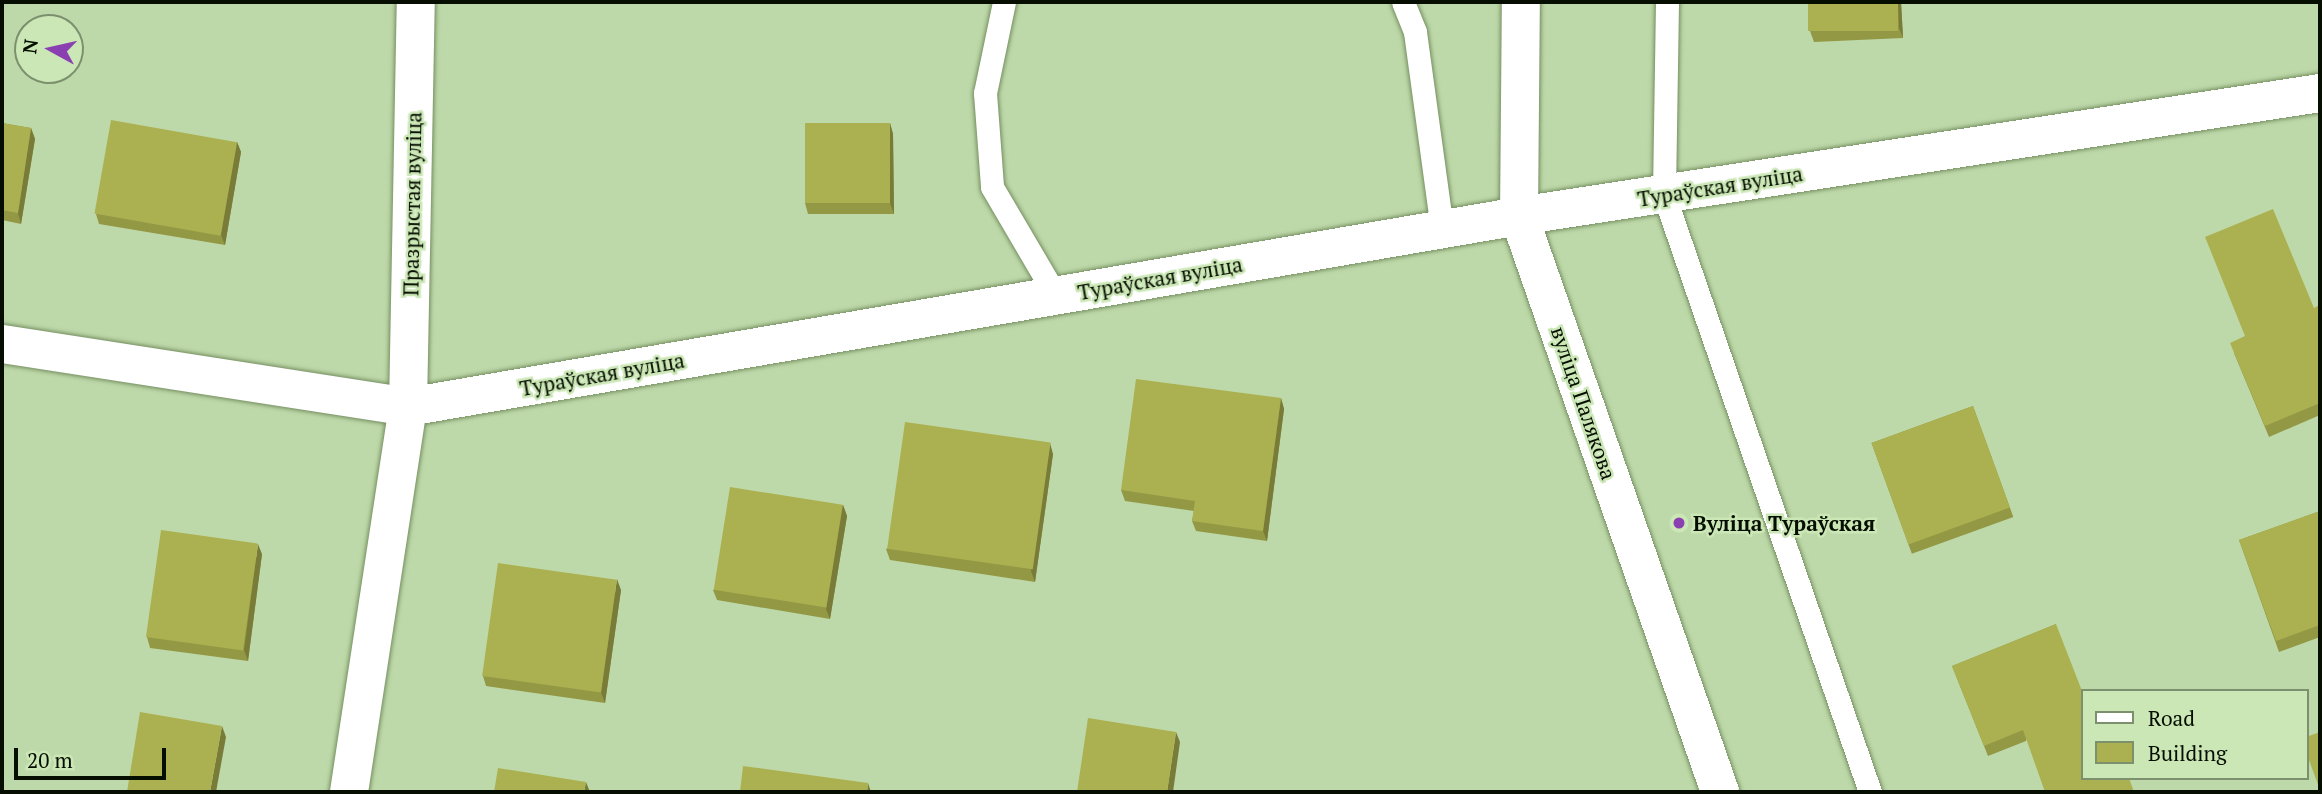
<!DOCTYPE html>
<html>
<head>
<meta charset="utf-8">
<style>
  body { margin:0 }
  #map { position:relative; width:2322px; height:794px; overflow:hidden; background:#bed9a9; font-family:"PT Serif",serif }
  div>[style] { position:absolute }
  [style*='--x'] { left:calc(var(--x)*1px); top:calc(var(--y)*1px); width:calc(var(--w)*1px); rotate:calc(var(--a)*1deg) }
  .roads { filter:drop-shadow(0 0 2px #768f62) drop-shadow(0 0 2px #768f62) }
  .lane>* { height:23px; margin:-11.5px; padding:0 11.5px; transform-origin:11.5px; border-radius:11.5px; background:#fff }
  .street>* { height:38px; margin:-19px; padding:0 19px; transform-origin:19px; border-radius:19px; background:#fff }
  .secondary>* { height:38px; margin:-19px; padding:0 19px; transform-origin:19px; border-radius:19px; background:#fff }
  .wall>* { inset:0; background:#939845; transform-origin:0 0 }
  .shaded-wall>* { inset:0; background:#787c38 }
  .building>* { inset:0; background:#abb150; transform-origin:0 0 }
  .dots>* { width:19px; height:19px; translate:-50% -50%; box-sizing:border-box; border:4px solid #cbe7b6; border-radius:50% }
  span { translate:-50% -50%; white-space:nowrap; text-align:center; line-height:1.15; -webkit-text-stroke:5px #cbe7b6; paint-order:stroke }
  .street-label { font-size:21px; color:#060e01 }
  .poi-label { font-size:21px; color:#060e01; font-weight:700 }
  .left { translate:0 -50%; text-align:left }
  .frame { position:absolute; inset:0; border:4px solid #060e01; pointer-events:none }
  .legend { position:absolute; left:2081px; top:689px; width:228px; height:91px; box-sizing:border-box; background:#cbe7b6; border:2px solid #7c906e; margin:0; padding:9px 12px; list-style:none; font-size:21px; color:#060e01 }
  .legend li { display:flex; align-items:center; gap:14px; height:35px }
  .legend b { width:35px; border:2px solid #7c906e }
  .north { position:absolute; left:14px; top:14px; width:70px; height:70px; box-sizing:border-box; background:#cbe7b6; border:2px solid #7c906e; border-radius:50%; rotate:278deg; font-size:19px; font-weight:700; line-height:28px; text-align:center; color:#060e01 }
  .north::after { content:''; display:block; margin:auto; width:24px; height:32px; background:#8b40b2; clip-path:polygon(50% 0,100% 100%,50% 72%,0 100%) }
  .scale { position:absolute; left:14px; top:748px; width:152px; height:32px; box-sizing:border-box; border:4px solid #060e01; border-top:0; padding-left:9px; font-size:21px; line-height:24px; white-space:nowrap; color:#060e01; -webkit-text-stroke:5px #cbe7b6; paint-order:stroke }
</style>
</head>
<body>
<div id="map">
  <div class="roads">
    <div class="lane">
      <i style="--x:1004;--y:2;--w:93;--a:101.8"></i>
      <i style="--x:985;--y:93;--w:94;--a:85.7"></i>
      <i style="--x:992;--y:187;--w:126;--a:59.6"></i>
      <i style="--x:1403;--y:2;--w:32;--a:68"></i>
      <i style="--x:1415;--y:32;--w:199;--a:82.2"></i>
      <i style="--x:1667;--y:2;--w:193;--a:90.9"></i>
      <i style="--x:1664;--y:195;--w:632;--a:70.96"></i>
    </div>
    <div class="street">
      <i style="--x:1519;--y:216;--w:214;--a:-89.5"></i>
      <i style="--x:2;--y:344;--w:411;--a:8.8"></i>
      <i style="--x:408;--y:407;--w:1127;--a:-9.75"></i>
      <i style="--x:1519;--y:216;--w:810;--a:-8.73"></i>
      <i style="--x:349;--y:792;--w:389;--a:-81.3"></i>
      <i style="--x:408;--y:407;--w:405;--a:-88.9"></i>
    </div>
    <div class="secondary">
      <i style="--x:1519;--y:216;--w:610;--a:70.76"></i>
    </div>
  </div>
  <div class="wall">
    <i style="clip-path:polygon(1808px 2px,1901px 2px,1903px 38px,1814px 42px,1810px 31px)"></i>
    <i style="clip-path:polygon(2px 123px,31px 128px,35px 139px,21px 224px,2px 220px)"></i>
    <i style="clip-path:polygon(890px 123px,893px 134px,894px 214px,808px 214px,805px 203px)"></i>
    <i style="clip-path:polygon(237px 142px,241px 152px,225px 245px,99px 224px,96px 214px)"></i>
    <i style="clip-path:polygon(2320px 305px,2320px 415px,2269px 437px,2234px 353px)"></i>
    <i style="clip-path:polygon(1281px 398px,1284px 409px,1267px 541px,1196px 531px,1192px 521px,1194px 511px,1125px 501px,1121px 490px)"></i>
    <i style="left:1973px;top:406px;width:118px;height:108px;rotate:70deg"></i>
    <i style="clip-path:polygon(1053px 454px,1035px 582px,890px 560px,886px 549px)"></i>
    <i style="clip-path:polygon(843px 505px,847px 516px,830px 619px,717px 600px,713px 590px)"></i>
    <i style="clip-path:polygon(2320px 511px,2320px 637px,2279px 652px,2239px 540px)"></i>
    <i style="clip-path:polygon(262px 554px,248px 661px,150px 648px,147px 637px)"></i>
    <i style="clip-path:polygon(621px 590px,605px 703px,486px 686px,483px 676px)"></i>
    <i style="clip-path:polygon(2056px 624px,2026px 741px,1988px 756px,1952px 666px)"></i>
  </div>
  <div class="shaded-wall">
    <i style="clip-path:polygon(1898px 2px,1901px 2px,1903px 38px,1899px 28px)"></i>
    <i style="clip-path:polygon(890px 123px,893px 134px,894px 214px,890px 203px)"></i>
    <i style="clip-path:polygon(31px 128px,35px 139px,21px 224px,18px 213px)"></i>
    <i style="clip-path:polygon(237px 142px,241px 152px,225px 245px,221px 235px)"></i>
    <i style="clip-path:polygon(1281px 398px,1284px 409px,1267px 541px,1263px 531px)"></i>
    <i style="clip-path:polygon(1050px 443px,1053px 454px,1035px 582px,1031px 571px)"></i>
    <i style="clip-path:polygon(843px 505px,847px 516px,830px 619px,826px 609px)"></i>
    <i style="clip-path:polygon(258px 544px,262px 554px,248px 661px,244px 650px)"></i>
    <i style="clip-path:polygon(617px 579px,621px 590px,605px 703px,601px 692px)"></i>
    <i style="clip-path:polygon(222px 726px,226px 737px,216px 792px,210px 792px)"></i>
    <i style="clip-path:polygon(1176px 732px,1180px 742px,1173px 792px,1167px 792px)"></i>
    <i style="clip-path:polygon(586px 782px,590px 792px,584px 792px)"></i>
    <i style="clip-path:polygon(868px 783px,871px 792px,867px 792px)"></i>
  </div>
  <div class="building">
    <i style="left:1808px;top:2px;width:90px;height:29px"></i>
    <i style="left:111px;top:120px;width:128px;height:95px;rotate:10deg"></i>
    <i style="clip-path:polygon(2px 123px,31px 128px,18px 213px,2px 210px)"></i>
    <i style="left:805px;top:123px;width:85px;height:80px"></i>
    <i style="clip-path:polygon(2273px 209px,2314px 308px,2320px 305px,2320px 403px,2265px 426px,2230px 343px,2245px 336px,2205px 237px)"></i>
    <i style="clip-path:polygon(1136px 379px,1281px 398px,1263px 531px,1192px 521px,1195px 501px,1121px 490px)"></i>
    <i style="left:1973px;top:406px;width:108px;height:108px;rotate:70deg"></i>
    <i style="left:905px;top:422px;width:147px;height:128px;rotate:8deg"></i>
    <i style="left:730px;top:487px;width:114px;height:104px;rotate:9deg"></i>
    <i style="clip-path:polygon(2320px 511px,2320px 625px,2276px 641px,2239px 540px)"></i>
    <i style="left:161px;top:530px;width:98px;height:108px;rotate:8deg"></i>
    <i style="left:498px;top:563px;width:120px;height:114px;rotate:8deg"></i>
    <i style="clip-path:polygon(2056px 624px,2082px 691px,2082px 778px,2129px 778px,2134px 792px,2045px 792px,2023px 730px,1984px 746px,1952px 666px)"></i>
    <i style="clip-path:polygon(140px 712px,222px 726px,210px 792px,127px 792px)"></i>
    <i style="clip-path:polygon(1088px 718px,1176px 732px,1167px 792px,1077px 792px)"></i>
    <i style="clip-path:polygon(2320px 732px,2320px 790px,2306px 752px,2306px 737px)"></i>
    <i style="clip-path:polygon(743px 766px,868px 783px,867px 792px,740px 792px)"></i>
    <i style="clip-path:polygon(498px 768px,586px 782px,584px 792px,494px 792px)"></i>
  </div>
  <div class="dots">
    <i style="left:1679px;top:523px;background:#8b40b2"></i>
  </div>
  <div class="street-label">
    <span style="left:1720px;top:186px;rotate:-9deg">Тураўская вуліца</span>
    <span style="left:412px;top:204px;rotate:-89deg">Празрыстая вуліца</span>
    <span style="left:1160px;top:278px;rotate:-10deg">Тураўская вуліца</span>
    <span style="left:602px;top:374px;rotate:-10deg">Тураўская вуліца</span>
    <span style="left:1584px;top:403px;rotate:71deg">вуліца Палякова</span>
  </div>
  <div class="poi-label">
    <span class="left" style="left:1693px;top:523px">Вуліца Тураўская</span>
  </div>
  <div class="frame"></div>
  <ul class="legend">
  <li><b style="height:9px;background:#fff"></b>Road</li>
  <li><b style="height:19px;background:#abb150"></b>Building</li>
  </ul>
  <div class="north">N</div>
  <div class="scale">20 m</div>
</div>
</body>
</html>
